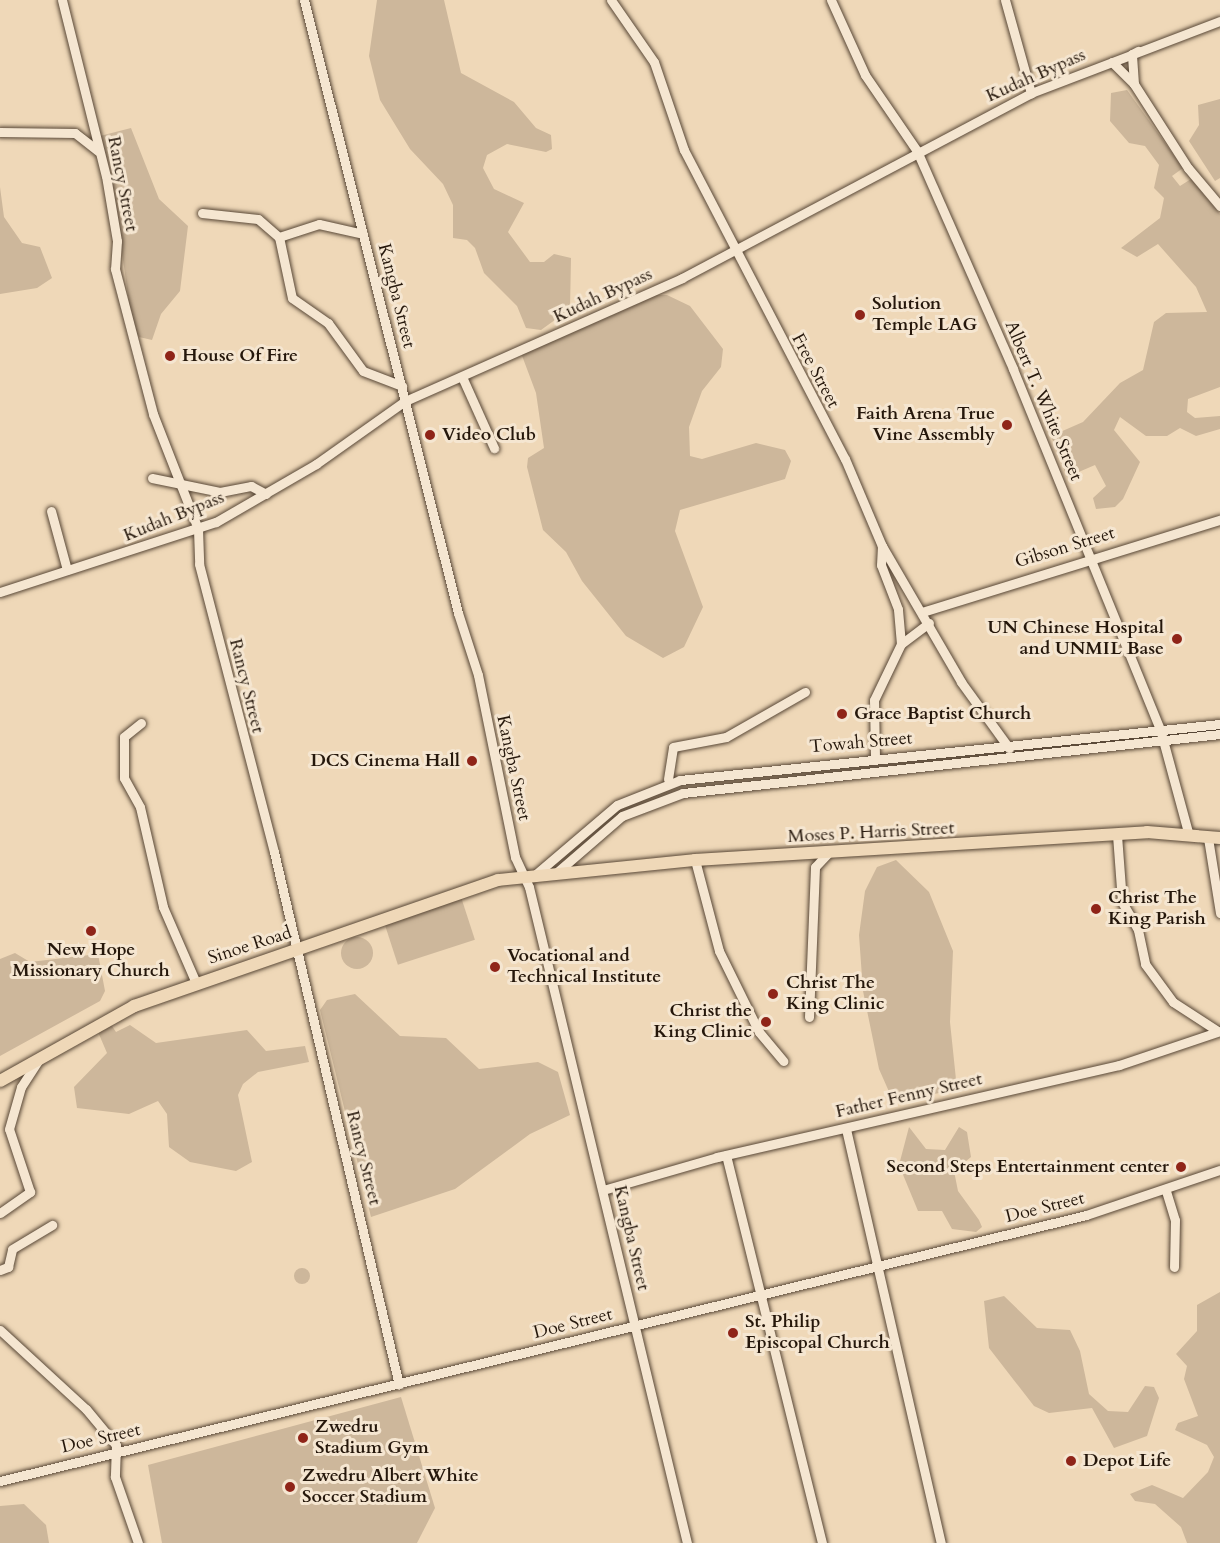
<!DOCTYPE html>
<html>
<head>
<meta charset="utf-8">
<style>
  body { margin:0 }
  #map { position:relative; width:1220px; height:1543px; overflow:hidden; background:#efd8b8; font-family:Cardo,serif }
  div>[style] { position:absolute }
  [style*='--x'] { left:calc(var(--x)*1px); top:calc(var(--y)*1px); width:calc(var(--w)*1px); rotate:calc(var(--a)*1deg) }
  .green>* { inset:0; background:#cdb79b; transform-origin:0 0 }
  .round { border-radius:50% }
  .roads { filter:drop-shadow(0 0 2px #584736) drop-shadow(0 0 2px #584736) }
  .minor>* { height:9px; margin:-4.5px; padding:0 4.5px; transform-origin:4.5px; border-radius:4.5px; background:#f5e6d1 }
  .highway>* { height:12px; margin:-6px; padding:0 6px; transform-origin:6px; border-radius:6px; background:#efd8b8 }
  .dots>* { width:16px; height:16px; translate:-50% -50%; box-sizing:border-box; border:3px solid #f5e6d1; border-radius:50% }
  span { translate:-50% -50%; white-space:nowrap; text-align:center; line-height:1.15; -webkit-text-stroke:6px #f5e6d1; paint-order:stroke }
  .street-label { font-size:18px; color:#25170b }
  .poi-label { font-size:18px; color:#25170b; font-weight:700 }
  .left { translate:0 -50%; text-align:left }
  .right { translate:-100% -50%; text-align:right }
</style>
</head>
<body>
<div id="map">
  <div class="green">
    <i style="clip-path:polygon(377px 0,444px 0,461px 73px,514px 102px,536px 128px,551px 135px,552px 149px,546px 152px,507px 144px,487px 155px,483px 168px,494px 189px,524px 203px,508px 232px,530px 262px,544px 262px,554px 254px,571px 258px,570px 309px,541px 330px,526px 328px,517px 306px,484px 273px,475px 248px,467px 240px,453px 238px,453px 205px,443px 184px,410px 149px,380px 100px,369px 56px)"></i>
    <i style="clip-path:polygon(1127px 90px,1183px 168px,1172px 176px,1180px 186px,1191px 179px,1220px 214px,1220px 387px,1188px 399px,1187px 412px,1195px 418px,1220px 416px,1220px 429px,1196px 436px,1180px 428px,1167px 436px,1146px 436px,1120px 417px,1114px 430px,1140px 462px,1123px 499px,1115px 507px,1096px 509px,1093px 498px,1106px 486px,1095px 465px,1067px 477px,1051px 436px,1083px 422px,1120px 383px,1143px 370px,1154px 322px,1166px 313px,1207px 312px,1196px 287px,1158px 244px,1137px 257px,1121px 248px,1160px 218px,1164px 198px,1154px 188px,1159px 165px,1145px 146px,1129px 143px,1110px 121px,1111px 93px)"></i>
    <i style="clip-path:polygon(1220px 99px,1220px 178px,1215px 181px,1189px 141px,1199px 125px,1198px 105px)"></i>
    <i style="clip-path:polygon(131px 128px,159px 199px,188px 226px,180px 291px,161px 314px,152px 340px,139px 337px,132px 324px,111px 174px,100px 136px)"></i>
    <i style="clip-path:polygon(0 187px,4px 217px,22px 243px,40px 247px,52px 278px,37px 288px,0 294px)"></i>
    <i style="clip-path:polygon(651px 295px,667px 295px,690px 306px,723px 349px,721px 367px,702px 391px,689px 427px,690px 456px,702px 459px,756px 443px,785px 450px,791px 461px,785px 479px,680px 510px,675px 531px,703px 607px,684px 647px,663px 658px,626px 636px,582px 581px,566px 552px,543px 530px,527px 467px,528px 458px,544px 448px,536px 393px,521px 353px)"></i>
    <i style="clip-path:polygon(896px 860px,929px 892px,953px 951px,950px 1022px,957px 1089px,894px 1103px,879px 1069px,863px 991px,859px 935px,865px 891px,877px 867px)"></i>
    <i style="left:461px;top:897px;width:45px;height:81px;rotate:72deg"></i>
    <i class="round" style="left:341px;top:937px;width:32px;height:32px"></i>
    <i style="clip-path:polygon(15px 953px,30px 962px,98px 954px,105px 991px,100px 1001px,0 1056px,0 959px)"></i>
    <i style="clip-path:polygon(355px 994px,400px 1036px,446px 1038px,479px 1069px,538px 1062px,558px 1072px,570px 1115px,530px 1134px,455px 1189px,371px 1217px,320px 1010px,327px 1000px)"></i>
    <i style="clip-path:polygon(108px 1020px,116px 1032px,130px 1025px,156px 1043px,247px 1030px,266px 1051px,305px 1046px,309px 1062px,258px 1072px,243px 1084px,238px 1095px,252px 1162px,236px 1171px,190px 1162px,169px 1147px,167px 1114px,158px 1101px,129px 1114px,77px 1108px,74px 1087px,107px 1053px,95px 1025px)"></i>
    <i style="clip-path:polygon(909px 1127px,926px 1149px,945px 1150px,959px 1127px,967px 1132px,971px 1157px,954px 1171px,958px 1191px,979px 1220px,982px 1227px,976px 1232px,952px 1229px,942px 1211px,918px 1211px,899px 1165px)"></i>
    <i class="round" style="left:294px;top:1268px;width:16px;height:16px"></i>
    <i style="clip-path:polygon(1220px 1292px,1220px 1543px,1187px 1543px,1181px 1527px,1155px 1504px,1135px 1501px,1130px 1494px,1152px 1485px,1183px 1498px,1208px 1472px,1214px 1457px,1207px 1445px,1175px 1430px,1178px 1423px,1198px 1416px,1184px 1379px,1187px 1366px,1176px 1354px,1197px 1331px,1197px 1305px)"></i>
    <i style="clip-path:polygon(1004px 1296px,1037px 1328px,1070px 1330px,1080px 1351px,1089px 1394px,1108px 1411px,1128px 1412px,1145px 1386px,1154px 1387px,1159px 1398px,1147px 1436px,1114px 1448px,1092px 1408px,1049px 1413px,1034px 1406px,989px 1348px,984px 1301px)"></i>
    <i style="clip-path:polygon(401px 1397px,435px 1508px,417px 1543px,162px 1543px,148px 1465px)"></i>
    <i style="clip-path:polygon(24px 1504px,46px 1525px,49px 1543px,0 1543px,0 1506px)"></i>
  </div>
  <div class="roads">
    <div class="minor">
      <i style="--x:62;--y:0;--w:181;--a:76"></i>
      <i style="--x:106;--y:176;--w:66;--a:80.4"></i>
      <i style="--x:117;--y:241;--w:28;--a:94"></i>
      <i style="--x:115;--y:269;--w:150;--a:75.3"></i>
      <i style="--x:153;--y:414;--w:123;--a:68.6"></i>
      <i style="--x:198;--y:529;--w:35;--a:88"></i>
      <i style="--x:199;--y:564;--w:298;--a:75.4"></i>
      <i style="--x:274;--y:852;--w:547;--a:76.8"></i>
      <i style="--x:304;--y:0;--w:632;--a:75.9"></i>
      <i style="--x:458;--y:613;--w:65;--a:72.1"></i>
      <i style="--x:478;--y:675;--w:186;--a:78.5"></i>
      <i style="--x:515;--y:857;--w:33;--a:65"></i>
      <i style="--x:529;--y:887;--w:675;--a:76.46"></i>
      <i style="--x:611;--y:0;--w:75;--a:55.3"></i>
      <i style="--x:654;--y:62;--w:93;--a:71.2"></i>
      <i style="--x:684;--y:150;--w:348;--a:62.5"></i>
      <i style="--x:845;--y:459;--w:95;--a:67"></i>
      <i style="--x:882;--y:546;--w:157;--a:59.8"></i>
      <i style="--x:961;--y:682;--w:82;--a:54"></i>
      <i style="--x:831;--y:0;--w:82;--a:65.6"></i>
      <i style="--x:865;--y:75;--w:92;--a:55.6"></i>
      <i style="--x:917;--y:151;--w:238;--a:66.2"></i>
      <i style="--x:1013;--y:369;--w:389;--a:67.8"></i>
      <i style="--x:1160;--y:729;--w:107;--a:74.8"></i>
      <i style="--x:1005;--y:0;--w:97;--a:74.4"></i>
      <i style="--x:1112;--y:62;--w:31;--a:45"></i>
      <i style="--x:1134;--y:84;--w:100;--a:57.3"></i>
      <i style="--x:1188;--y:168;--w:50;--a:49.9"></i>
      <i style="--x:1134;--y:84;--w:30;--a:-94"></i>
      <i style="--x:1132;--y:54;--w:7;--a:-27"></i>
      <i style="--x:0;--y:132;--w:75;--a:0.8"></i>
      <i style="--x:75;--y:133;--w:29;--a:38"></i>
      <i style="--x:202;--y:213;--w:56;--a:6.1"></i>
      <i style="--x:258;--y:219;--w:28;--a:41"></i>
      <i style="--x:279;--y:237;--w:42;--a:-18"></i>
      <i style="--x:319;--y:224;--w:45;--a:12.8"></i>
      <i style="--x:279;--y:237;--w:62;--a:78"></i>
      <i style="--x:292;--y:298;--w:44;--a:34.8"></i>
      <i style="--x:328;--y:323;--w:59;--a:53.9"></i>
      <i style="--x:363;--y:371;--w:42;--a:21"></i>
      <i style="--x:463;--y:379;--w:76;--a:65.8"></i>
      <i style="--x:152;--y:478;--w:69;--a:11.6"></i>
      <i style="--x:220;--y:492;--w:32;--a:-11"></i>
      <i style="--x:251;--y:486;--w:17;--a:28"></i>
      <i style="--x:51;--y:511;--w:61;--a:74.8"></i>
      <i style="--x:0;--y:592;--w:227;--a:-18"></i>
      <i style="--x:216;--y:522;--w:116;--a:-30.1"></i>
      <i style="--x:316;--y:464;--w:109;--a:-35.3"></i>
      <i style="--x:405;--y:401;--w:303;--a:-23.9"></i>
      <i style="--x:682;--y:278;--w:395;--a:-27.9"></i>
      <i style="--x:1031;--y:93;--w:202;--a:-20.9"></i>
      <i style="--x:922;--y:612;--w:312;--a:-17.2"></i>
      <i style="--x:901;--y:644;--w:35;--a:-37"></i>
      <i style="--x:141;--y:723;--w:22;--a:141"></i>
      <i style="--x:124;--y:737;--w:41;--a:90"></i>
      <i style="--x:124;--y:778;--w:33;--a:61"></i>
      <i style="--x:140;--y:807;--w:103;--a:77"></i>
      <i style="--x:163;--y:907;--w:83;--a:66.5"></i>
      <i style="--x:875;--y:757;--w:57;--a:-91"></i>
      <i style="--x:874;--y:700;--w:62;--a:-64.3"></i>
      <i style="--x:901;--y:644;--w:35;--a:-95"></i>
      <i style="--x:898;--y:609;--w:47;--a:-111.1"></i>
      <i style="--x:881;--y:565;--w:19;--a:-87"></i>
      <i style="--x:668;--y:779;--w:32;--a:-81"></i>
      <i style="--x:673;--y:747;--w:54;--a:-10.7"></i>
      <i style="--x:726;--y:737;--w:91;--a:-29.7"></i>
      <i style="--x:1117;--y:835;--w:67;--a:85.7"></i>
      <i style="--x:1122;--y:902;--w:32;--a:60"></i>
      <i style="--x:1138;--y:930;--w:35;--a:78"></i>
      <i style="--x:1145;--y:964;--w:47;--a:53.6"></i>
      <i style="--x:1173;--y:1002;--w:51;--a:33.1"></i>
      <i style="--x:1208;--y:838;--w:76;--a:80.9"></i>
      <i style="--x:695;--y:860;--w:94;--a:75.2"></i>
      <i style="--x:719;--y:951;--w:90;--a:63.7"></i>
      <i style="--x:759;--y:1032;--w:38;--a:50"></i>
      <i style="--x:556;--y:873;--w:87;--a:-40.8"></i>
      <i style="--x:622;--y:816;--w:65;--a:-20.7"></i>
      <i style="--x:683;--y:793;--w:540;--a:-6.27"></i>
      <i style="--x:536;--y:874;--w:106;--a:-40.4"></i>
      <i style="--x:617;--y:805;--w:68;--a:-21.6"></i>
      <i style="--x:680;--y:780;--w:543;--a:-5.92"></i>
      <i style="--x:809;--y:1017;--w:150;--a:-87.7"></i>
      <i style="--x:815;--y:867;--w:18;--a:-47"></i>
      <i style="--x:846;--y:1129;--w:425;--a:77.1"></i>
      <i style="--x:726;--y:1155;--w:400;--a:76.1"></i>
      <i style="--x:603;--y:1190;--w:119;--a:-16.1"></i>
      <i style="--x:717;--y:1157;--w:412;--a:-12.9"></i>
      <i style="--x:1119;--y:1065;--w:107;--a:-18.6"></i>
      <i style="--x:1166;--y:1191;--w:30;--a:73"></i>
      <i style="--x:1175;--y:1220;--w:47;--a:91.2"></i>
      <i style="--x:0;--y:1213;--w:37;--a:-35"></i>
      <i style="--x:30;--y:1192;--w:66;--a:-108.4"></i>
      <i style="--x:9;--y:1129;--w:44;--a:-74.1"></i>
      <i style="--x:21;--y:1087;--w:31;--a:-57"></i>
      <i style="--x:0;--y:1270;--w:9;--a:-21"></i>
      <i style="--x:8;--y:1267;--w:18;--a:-77"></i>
      <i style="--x:12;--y:1249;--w:47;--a:-31"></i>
      <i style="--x:0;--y:1330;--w:117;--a:42.6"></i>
      <i style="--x:86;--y:1409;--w:47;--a:50.2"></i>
      <i style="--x:116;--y:1445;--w:32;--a:92"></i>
      <i style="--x:115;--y:1477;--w:70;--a:70.8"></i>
      <i style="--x:0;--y:1481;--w:1118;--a:-13.76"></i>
      <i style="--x:1086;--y:1215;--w:141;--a:-18.6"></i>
    </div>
    <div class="highway">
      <i style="--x:0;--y:1081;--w:154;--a:-29.2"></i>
      <i style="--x:134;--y:1006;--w:385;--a:-19.1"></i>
      <i style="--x:498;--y:880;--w:198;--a:-5.8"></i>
      <i style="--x:695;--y:860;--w:453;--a:-3.5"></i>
      <i style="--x:1147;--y:832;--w:73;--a:4.7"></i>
    </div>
  </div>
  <div class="dots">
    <i style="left:860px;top:315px;background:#8f2418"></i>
    <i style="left:170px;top:356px;background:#8f2418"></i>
    <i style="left:1007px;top:425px;background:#8f2418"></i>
    <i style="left:430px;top:435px;background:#8f2418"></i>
    <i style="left:1177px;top:639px;background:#8f2418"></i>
    <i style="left:842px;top:714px;background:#8f2418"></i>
    <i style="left:472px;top:761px;background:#8f2418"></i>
    <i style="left:1096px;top:909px;background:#8f2418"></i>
    <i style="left:91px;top:931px;background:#8f2418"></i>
    <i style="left:495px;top:967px;background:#8f2418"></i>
    <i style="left:773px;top:994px;background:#8f2418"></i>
    <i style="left:766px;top:1022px;background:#8f2418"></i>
    <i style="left:1181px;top:1167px;background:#8f2418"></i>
    <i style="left:733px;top:1333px;background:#8f2418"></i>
    <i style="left:303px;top:1438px;background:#8f2418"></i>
    <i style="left:1071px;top:1461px;background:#8f2418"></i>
    <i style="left:290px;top:1487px;background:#8f2418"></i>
  </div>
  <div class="street-label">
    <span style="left:1036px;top:76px;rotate:-24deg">Kudah Bypass</span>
    <span style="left:122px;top:184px;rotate:79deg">Rancy Street</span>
    <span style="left:396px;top:296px;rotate:76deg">Kangba Street</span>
    <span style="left:603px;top:296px;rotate:-25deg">Kudah Bypass</span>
    <span style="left:815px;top:371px;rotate:62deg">Free Street</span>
    <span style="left:1043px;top:401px;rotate:67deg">Albert T. White Street</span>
    <span style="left:174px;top:517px;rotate:-22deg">Kudah Bypass</span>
    <span style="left:1065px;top:548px;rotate:-17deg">Gibson Street</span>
    <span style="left:246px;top:686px;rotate:76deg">Rancy Street</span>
    <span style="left:861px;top:743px;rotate:-5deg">Towah Street</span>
    <span style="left:513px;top:768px;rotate:78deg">Kangba Street</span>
    <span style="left:871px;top:833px;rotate:-3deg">Moses P. Harris Street</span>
    <span style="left:250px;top:946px;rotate:-18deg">Sinoe Road</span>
    <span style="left:909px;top:1096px;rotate:-13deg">Father Fenny Street</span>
    <span style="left:363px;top:1158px;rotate:76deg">Rancy Street</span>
    <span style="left:1045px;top:1208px;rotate:-14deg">Doe Street</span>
    <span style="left:631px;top:1238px;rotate:77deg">Kangba Street</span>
    <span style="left:573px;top:1324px;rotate:-14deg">Doe Street</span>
    <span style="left:101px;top:1439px;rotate:-13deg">Doe Street</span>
  </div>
  <div class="poi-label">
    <span class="left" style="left:872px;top:315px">Solution<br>Temple LAG</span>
    <span class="left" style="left:182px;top:356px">House Of Fire</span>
    <span class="right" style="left:995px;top:425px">Faith Arena True<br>Vine Assembly</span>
    <span class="left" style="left:442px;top:435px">Video Club</span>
    <span class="right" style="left:1164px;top:639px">UN Chinese Hospital<br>and UNMIL Base</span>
    <span class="left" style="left:854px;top:714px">Grace Baptist Church</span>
    <span class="right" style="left:460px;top:761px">DCS Cinema Hall</span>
    <span class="left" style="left:1108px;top:909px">Christ The<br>King Parish</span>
    <span style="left:91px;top:961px">New Hope<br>Missionary Church</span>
    <span class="left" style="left:507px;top:967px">Vocational and<br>Technical Institute</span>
    <span class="left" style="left:786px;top:994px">Christ The<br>King Clinic</span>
    <span class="right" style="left:752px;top:1022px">Christ the<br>King Clinic</span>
    <span class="right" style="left:1169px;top:1167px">Second Steps Entertainment center</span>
    <span class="left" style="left:745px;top:1333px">St. Philip<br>Episcopal Church</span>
    <span class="left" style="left:315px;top:1438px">Zwedru<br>Stadium Gym</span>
    <span class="left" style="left:1083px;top:1461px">Depot Life</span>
    <span class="left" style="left:302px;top:1487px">Zwedru Albert White<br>Soccer Stadium</span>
  </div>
</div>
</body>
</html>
